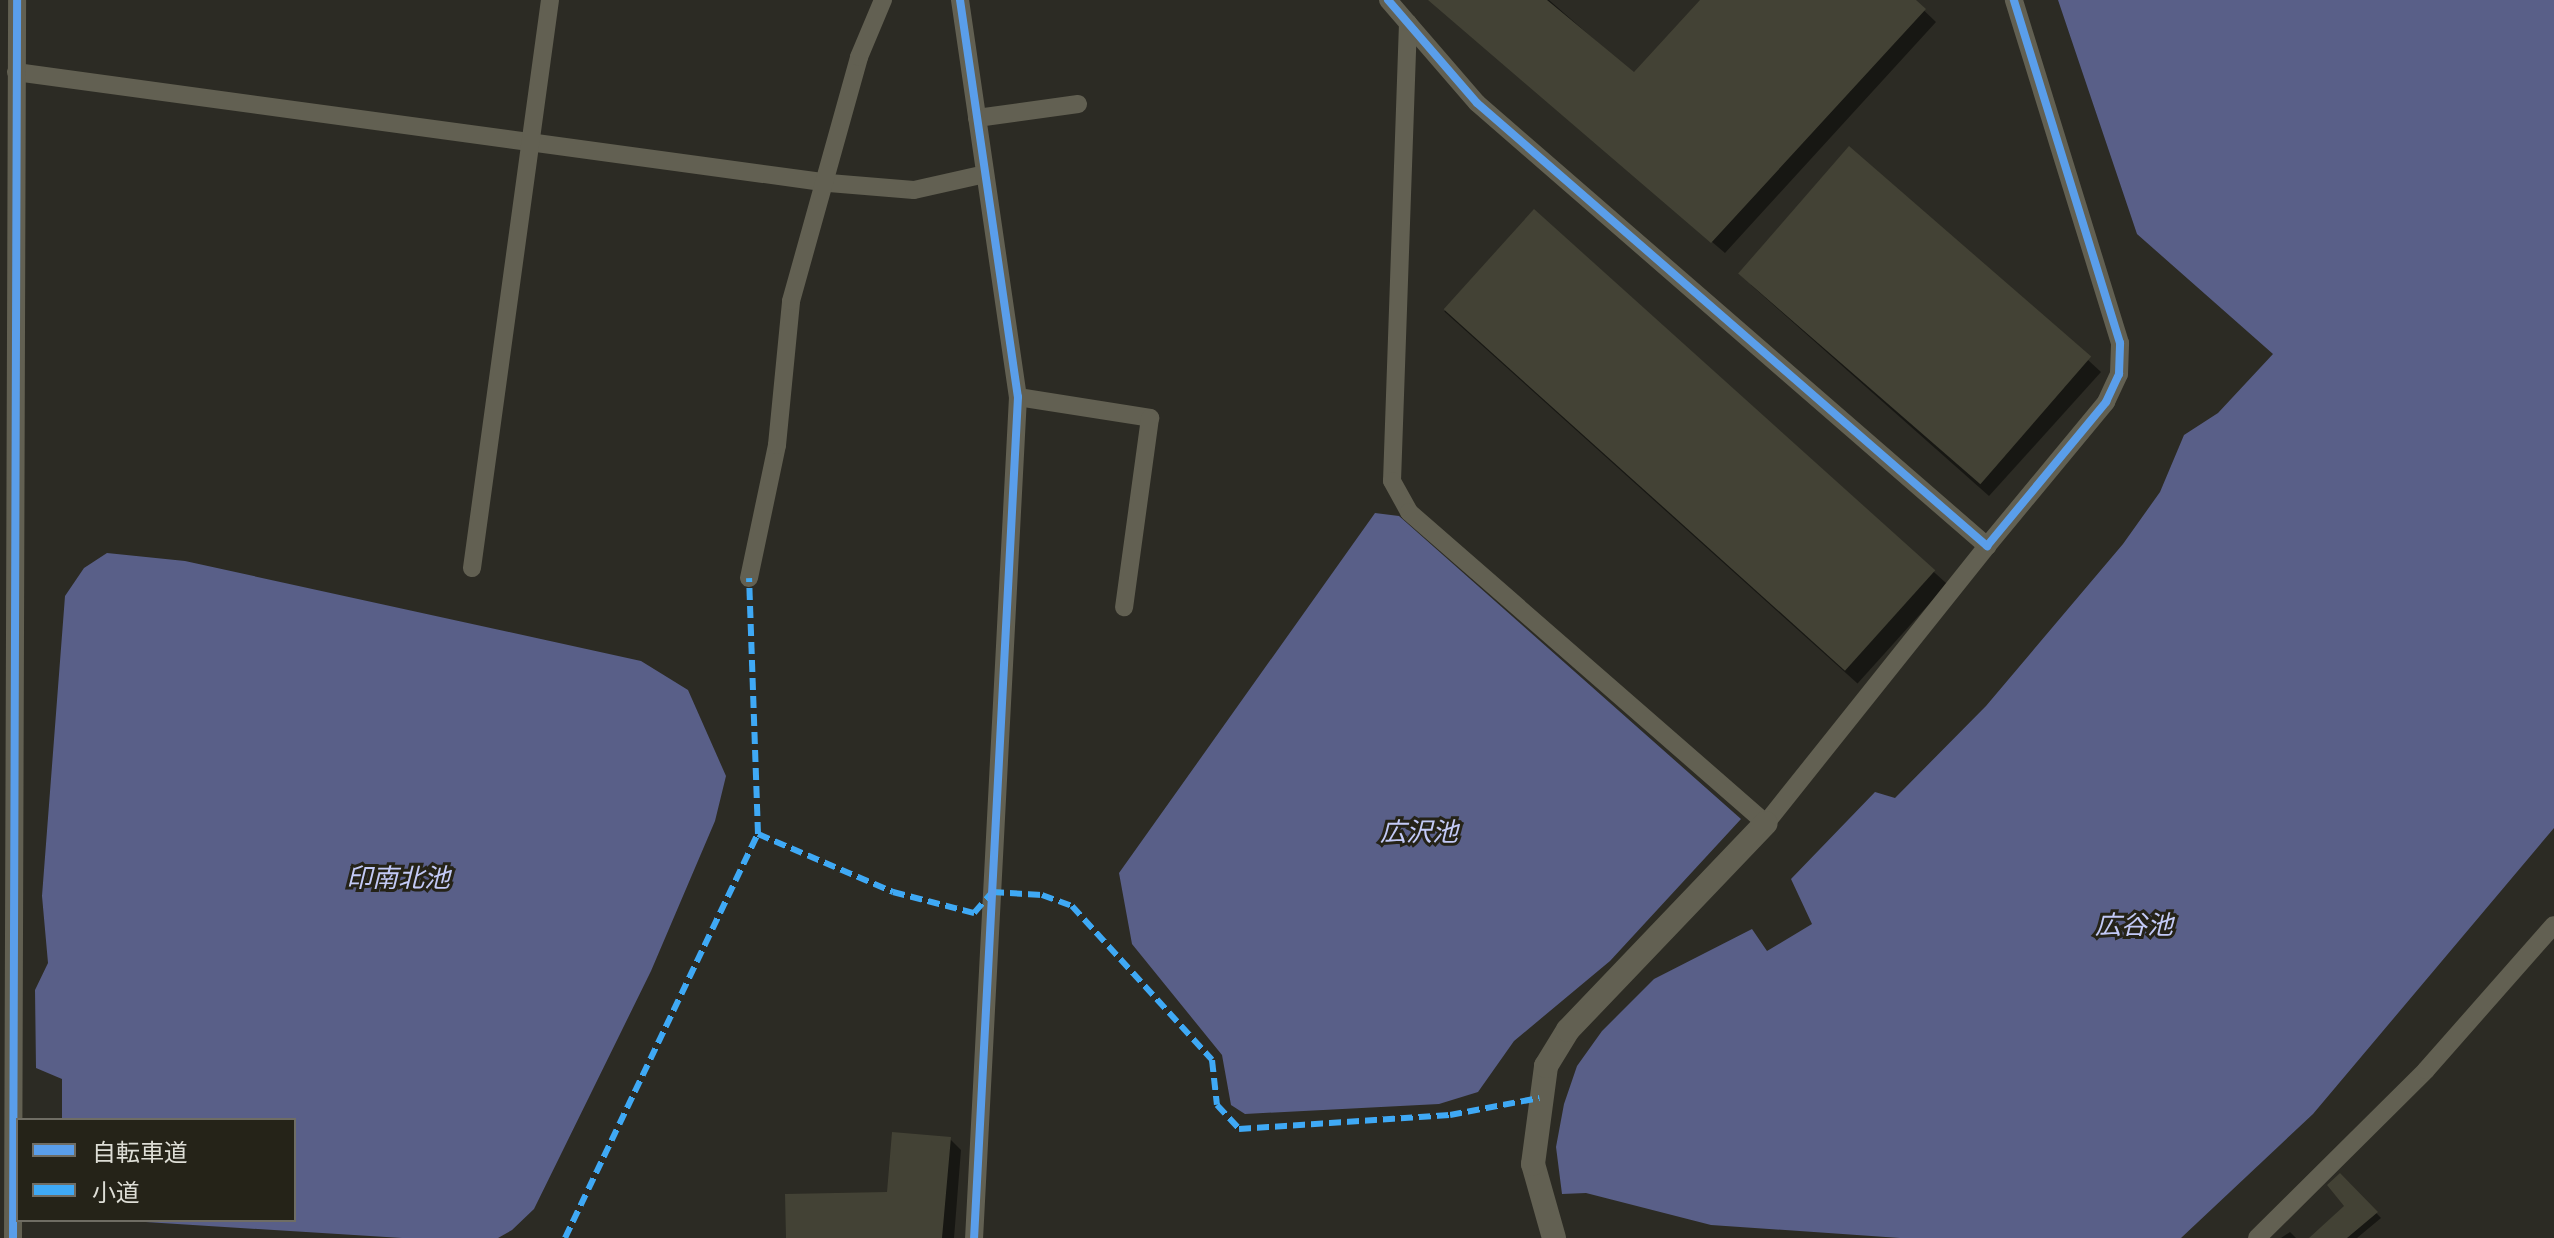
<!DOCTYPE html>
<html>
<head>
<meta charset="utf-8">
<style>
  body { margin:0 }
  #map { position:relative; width:2554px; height:1238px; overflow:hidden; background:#2c2b24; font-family:Ubuntu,"Noto Sans JP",sans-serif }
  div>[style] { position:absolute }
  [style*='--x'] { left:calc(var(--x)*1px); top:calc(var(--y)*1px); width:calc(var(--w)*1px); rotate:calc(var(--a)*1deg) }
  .water>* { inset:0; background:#595f88 }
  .shadow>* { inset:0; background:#0007; transform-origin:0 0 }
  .building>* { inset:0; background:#434235; transform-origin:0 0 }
  .minor>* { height:18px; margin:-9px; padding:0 9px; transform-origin:9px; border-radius:9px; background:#626052 }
  .tertiary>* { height:24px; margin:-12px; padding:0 12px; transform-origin:12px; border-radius:12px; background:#626052 }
  .quiet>* { height:6px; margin-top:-3px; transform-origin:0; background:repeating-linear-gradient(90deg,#3fa9f5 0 12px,transparent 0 18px) }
  .cycleway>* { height:8px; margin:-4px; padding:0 4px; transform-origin:4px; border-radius:4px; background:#5a9eea }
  span { translate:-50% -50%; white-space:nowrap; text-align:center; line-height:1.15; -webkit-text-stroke:6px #252318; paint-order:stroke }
  .water-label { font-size:26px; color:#c3caf6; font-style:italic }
  .legend { position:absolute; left:16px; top:1118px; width:280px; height:104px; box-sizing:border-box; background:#252318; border:2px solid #6f6d64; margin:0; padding:10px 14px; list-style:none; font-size:24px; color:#ddddd5 }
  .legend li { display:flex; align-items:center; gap:16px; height:40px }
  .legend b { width:40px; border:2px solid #6f6d64 }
</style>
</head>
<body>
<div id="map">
  <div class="water">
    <i style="clip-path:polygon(2058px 0,2554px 0,2554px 828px,2313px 1114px,2181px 1238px,1900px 1238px,1711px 1225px,1586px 1193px,1562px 1194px,1556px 1147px,1564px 1104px,1577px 1066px,1602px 1031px,1654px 979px,1752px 929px,1767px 951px,1812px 924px,1791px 879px,1875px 792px,1895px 798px,1986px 706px,2123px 544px,2160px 492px,2184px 435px,2218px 413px,2273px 354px,2137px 234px)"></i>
    <i style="clip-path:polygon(1375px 513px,1399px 516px,1741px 819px,1610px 961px,1514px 1041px,1478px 1092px,1439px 1104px,1245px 1114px,1231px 1105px,1222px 1055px,1132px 944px,1119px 873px)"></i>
    <i style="clip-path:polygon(107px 553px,185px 561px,641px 661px,688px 690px,726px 776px,715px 821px,651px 971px,534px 1209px,512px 1230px,498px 1238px,402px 1238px,114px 1220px,294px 1220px,294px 1120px,62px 1120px,62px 1079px,36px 1068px,35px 990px,48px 963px,42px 896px,65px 596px,84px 568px)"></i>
  </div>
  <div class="shadow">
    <i style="clip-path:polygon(1444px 0,1549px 0,1635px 75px,1703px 0,1913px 0,1936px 22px,1725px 253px,1451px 19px)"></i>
    <i style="left:1534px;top:212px;width:556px;height:134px;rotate:42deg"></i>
    <i style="clip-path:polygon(1751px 285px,2088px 360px,2101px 372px,1989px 496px)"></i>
    <i style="clip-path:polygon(950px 1139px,961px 1150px,954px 1238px,788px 1238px,888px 1194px)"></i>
    <i style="clip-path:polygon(2340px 1176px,2381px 1218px,2357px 1238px,2337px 1238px,2347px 1206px)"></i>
    <i style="clip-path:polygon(2290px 1232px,2296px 1238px,2281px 1238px)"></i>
  </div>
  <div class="building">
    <i style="clip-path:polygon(1428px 0,1547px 0,1634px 72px,1700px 0,1916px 0,1926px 9px,1711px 243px)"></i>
    <i style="left:1849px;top:146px;width:321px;height:169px;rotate:41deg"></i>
    <i style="left:1534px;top:209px;width:540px;height:135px;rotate:42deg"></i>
    <i style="clip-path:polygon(892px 1132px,951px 1137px,942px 1238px,786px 1238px,785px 1194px,887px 1192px)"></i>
    <i style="clip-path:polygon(2340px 1173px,2378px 1212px,2347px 1238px,2309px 1238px,2344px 1206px,2327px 1185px)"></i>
  </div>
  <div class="minor">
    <i style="--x:960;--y:0;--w:401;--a:81.7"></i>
    <i style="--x:1018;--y:397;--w:842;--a:92.99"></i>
    <i style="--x:1388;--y:0;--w:136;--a:49.2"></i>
    <i style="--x:1477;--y:103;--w:676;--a:40.98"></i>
    <i style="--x:1987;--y:546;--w:187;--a:-50.4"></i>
    <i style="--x:2106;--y:402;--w:31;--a:-65"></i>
    <i style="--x:2119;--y:374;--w:31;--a:-88"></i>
    <i style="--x:2120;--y:343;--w:359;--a:-107.2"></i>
    <i style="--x:1408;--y:23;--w:458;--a:92"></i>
    <i style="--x:1392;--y:481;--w:35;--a:61"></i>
    <i style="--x:1409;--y:512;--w:473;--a:41.1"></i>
    <i style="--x:1766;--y:823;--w:354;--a:-51.4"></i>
    <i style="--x:16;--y:72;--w:821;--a:7.77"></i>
    <i style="--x:829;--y:183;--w:85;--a:4.7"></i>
    <i style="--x:914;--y:190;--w:73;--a:-12.7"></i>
    <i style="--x:977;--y:118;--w:102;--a:-7.9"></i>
    <i style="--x:1018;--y:397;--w:134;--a:9"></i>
    <i style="--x:1150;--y:418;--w:191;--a:97.8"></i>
    <i style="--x:472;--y:568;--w:573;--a:-82.18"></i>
    <i style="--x:749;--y:578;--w:136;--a:-78.1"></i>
    <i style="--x:777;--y:445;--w:145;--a:-84.4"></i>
    <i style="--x:791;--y:301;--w:253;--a:-74.4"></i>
    <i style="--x:859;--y:57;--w:62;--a:-67.2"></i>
    <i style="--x:13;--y:1238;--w:1238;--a:-89.81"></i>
    <i style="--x:2257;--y:1238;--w:238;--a:-44.8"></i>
    <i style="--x:2426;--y:1070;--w:193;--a:-48.6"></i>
  </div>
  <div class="tertiary">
    <i style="--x:1554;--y:1238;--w:77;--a:-105.8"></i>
    <i style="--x:1533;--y:1164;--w:99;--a:-82.4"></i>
    <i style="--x:1546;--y:1066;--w:42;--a:-58.6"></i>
    <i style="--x:1568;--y:1030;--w:286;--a:-46.3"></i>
  </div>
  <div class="quiet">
    <i style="--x:758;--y:834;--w:147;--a:23.2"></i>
    <i style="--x:893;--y:892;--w:84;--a:14.5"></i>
    <i style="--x:974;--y:913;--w:28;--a:-49"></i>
    <i style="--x:992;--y:892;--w:50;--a:3.4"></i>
    <i style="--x:1042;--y:895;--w:32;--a:20"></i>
    <i style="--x:1072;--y:906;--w:208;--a:47.7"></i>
    <i style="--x:1212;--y:1060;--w:45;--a:83.7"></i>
    <i style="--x:1217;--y:1105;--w:33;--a:47"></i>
    <i style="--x:1239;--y:1129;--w:211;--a:-3.8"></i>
    <i style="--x:1450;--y:1115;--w:91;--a:-10.8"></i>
    <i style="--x:565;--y:1238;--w:448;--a:-64.5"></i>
    <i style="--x:758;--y:834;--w:256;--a:-92"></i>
  </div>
  <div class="cycleway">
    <i style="--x:960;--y:0;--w:401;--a:81.7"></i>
    <i style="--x:1018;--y:397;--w:842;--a:92.99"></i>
    <i style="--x:1388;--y:0;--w:136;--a:49.2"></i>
    <i style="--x:1477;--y:103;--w:676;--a:40.98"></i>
    <i style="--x:1987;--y:546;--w:187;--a:-50.4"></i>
    <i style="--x:2106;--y:402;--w:31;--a:-65"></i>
    <i style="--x:2119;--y:374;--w:31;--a:-88"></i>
    <i style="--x:2120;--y:343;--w:359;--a:-107.2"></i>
    <i style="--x:13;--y:1238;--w:1238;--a:-89.81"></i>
  </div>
  <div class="water-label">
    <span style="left:1419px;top:832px">広沢池</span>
    <span style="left:398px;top:878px">印南北池</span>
    <span style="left:2134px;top:925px">広谷池</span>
  </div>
  <ul class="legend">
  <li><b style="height:10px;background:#5a9eea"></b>自転車道</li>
  <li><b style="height:10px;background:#3fa9f5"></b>小道</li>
  </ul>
</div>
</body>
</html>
